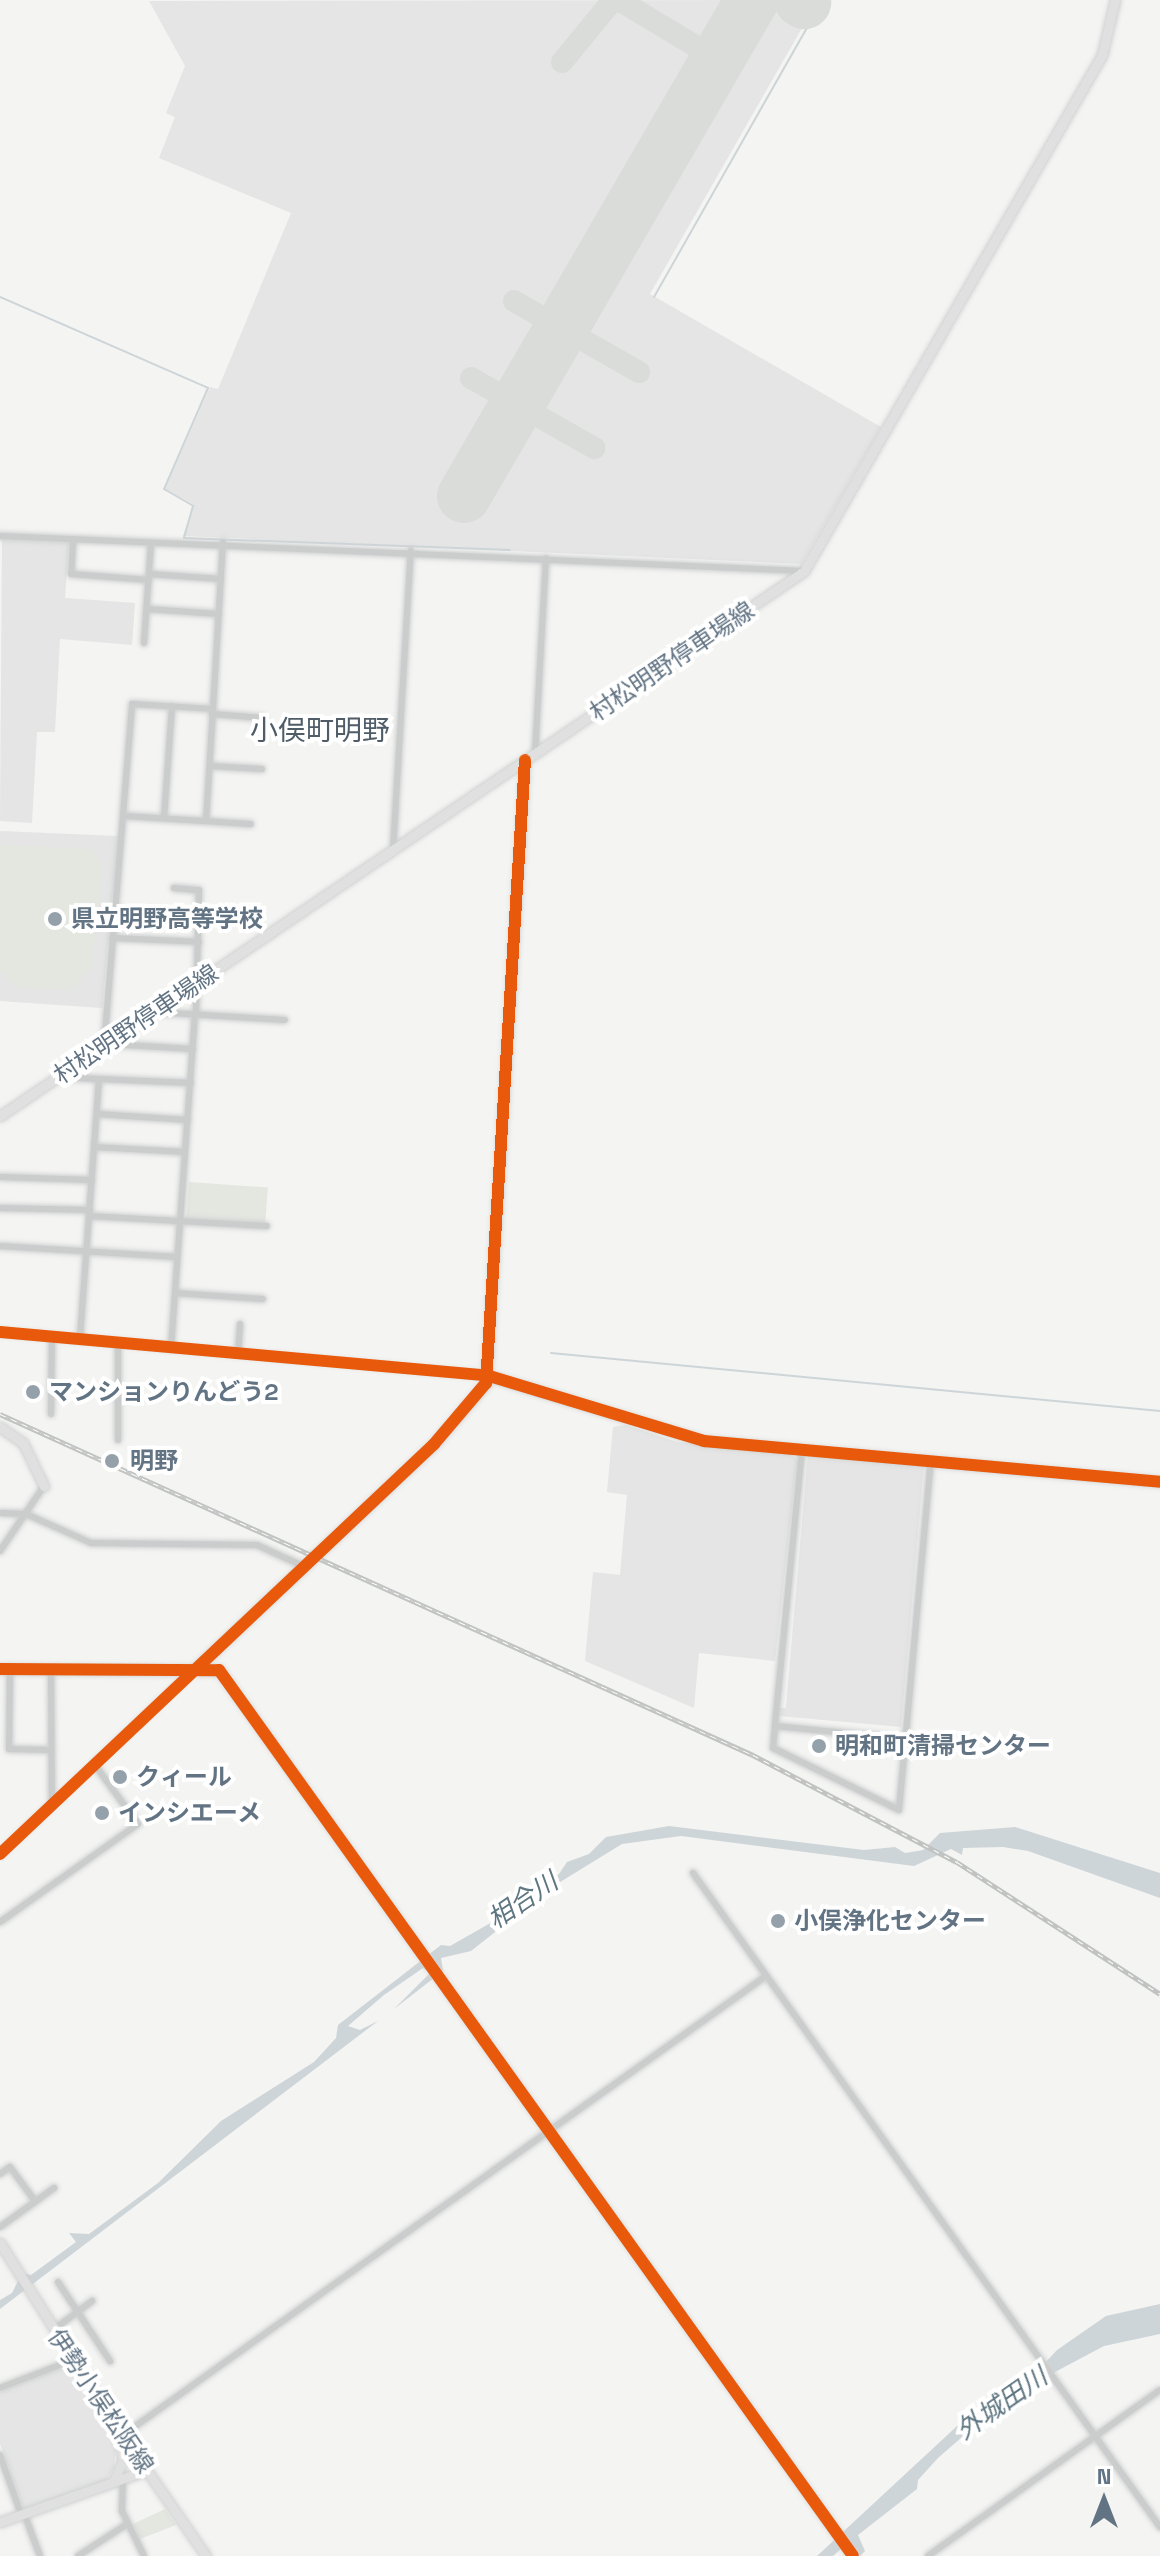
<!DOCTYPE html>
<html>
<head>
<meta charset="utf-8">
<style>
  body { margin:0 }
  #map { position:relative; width:1160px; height:2556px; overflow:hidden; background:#f4f4f2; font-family:"Space Grotesk","Noto Sans JP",sans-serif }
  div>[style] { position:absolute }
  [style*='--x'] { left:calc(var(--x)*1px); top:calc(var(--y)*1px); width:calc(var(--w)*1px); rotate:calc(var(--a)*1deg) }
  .built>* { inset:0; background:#e4e5e4 }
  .green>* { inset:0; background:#e3e7e0; transform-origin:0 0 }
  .water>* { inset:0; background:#ced5d8 }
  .stream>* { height:2px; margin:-1px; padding:0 1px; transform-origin:1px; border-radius:1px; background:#ced5d8 }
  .taxiway>* { height:22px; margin:-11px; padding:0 11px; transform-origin:11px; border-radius:11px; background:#dadcda }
  .runway>* { height:54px; margin:-27px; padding:0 27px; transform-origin:27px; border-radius:27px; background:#dadcda }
  .roads { filter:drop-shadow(0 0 2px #cfd1d2) drop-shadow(0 0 2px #cfd1d2) }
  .street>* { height:6px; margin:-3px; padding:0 3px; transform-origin:3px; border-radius:3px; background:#cbcdcd }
  .secondary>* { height:9px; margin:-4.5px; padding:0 4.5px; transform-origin:4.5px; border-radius:4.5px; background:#e0e0e0 }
  .rail>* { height:5px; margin-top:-2.5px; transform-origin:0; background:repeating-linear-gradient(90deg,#fff 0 6px,#c1c3c3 0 12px); box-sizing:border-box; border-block:2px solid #c1c3c3 }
  .cycleway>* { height:12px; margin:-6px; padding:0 6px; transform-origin:6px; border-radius:6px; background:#e8590c }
  .dots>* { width:22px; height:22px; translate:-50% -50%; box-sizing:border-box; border:4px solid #fff; border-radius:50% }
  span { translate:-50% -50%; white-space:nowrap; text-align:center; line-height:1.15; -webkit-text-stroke:8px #fff; paint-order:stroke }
  .street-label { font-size:24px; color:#627484 }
  .poi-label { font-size:24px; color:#627484; font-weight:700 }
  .left { translate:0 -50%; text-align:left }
  .water-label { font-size:26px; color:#5e7681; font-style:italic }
  .quarter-label { font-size:28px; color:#505d68 }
  .north { position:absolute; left:1064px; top:2460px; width:80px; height:80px; -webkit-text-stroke:6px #fff; paint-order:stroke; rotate:0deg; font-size:22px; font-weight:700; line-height:32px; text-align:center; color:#627484 }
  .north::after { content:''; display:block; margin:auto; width:28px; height:36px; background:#627484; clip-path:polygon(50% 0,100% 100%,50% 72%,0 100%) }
</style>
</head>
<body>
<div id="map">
  <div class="built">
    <i style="clip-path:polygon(818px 0,650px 294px,881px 427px,801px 564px,183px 536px,194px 505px,165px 489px,210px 387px,218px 389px,291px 213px,159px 158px,175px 117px,166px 113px,185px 66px,149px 1px)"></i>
    <i style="clip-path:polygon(2px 539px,69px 543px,65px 598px,135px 603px,132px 645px,60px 639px,55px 732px,37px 732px,32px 823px,0 821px)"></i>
    <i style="clip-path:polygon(0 831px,118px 836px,102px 1008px,0 1001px)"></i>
    <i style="clip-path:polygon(626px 1425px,677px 1442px,792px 1454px,797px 1460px,775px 1661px,699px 1653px,694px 1708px,585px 1661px,593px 1572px,620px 1575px,627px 1495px,607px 1492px,613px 1427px)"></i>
    <i style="clip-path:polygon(808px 1453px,924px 1465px,901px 1727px,779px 1716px,780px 1708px,786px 1708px)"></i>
    <i style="clip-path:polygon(67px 2366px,116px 2445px,114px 2468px,105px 2481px,24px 2510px,0 2444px,0 2392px)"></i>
  </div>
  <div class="green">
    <i style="clip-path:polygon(0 845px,90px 849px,102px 863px,92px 966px,72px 990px,15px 987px,0 970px)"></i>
    <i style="left:189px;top:1182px;width:79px;height:38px;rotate:4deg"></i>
    <i style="clip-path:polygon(165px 2509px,176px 2525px,140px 2539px,133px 2524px)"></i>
  </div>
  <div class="water">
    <i style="clip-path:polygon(669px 1826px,864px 1850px,895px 1847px,905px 1853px,923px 1850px,940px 1833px,1015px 1827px,1160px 1873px,1160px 1898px,1028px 1851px,1003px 1847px,963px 1848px,962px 1855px,951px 1849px,914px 1866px,681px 1836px,622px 1844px,552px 1887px,471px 1951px,441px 1958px,443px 1971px,394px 2009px,430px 1973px,423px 1968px,384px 1995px,348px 2026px,360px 2030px,378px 2021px,0 2309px,0 2300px,12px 2293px,22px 2273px,31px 2275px,76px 2242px,69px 2233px,89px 2234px,158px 2183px,221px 2121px,314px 2062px,336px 2038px,338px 2025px,441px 1945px,450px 1946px,501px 1917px,559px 1874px,567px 1862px,589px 1854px,606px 1837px)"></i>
    <i style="clip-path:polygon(1160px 2304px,1160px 2334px,1104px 2346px,1055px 2372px,1009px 2416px,1008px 2403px,993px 2410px,938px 2458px,918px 2480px,917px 2489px,858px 2535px,865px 2551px,860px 2556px,841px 2549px,833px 2556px,817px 2556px,970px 2414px,1027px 2382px,1057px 2350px,1106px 2316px)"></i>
  </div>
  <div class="stream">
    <i style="--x:0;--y:297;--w:227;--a:23.6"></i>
    <i style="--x:208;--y:388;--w:110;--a:113.5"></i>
    <i style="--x:164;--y:489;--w:34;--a:30"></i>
    <i style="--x:193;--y:506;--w:33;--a:106"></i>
    <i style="--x:184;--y:538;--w:326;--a:2.1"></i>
    <i style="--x:654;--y:297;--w:342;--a:-60.4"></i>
    <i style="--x:551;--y:1353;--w:612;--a:5.44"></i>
  </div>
  <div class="taxiway">
    <i style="--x:619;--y:0;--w:114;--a:31"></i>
    <i style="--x:562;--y:62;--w:80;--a:-50.6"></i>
    <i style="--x:514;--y:301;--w:144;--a:29.6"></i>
    <i style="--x:471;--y:378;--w:142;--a:29.6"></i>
  </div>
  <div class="runway">
    <i style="--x:801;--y:0;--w:4;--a:34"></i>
    <i style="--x:464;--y:496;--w:574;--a:-59.86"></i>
  </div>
  <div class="roads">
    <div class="street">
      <i style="--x:0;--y:536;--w:805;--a:2.49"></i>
      <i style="--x:73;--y:541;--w:33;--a:93"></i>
      <i style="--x:71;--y:574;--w:78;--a:4.4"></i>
      <i style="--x:149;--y:574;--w:72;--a:4"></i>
      <i style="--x:147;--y:609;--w:72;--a:4"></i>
      <i style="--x:144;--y:643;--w:99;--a:-86"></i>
      <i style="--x:212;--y:714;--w:52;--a:4.4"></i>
      <i style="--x:535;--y:754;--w:196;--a:-86.8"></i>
      <i style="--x:210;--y:766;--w:52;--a:3.3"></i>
      <i style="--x:124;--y:816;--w:127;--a:3.6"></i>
      <i style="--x:164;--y:818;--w:112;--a:-85.9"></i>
      <i style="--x:206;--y:821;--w:112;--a:-86.4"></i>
      <i style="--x:393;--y:850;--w:300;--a:-86.6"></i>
      <i style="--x:174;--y:888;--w:25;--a:5"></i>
      <i style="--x:199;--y:890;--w:124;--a:91.4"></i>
      <i style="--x:112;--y:938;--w:87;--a:2.6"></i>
      <i style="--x:155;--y:1012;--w:130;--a:3.5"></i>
      <i style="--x:108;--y:1044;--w:85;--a:3.4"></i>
      <i style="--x:104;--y:1046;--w:343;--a:-85.3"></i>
      <i style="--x:132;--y:704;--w:81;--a:3.5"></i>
      <i style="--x:213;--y:709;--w:167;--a:-86.6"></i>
      <i style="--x:58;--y:1077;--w:41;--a:2.8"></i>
      <i style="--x:99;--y:1079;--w:261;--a:94.2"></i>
      <i style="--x:99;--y:1079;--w:92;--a:2.5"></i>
      <i style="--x:97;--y:1114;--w:91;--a:3.8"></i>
      <i style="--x:94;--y:1147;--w:91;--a:3.1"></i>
      <i style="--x:0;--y:1177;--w:92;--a:1.9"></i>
      <i style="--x:0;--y:1208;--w:90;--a:1.3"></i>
      <i style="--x:89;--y:1216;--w:178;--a:3.2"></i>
      <i style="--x:0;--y:1246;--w:177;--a:3.6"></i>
      <i style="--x:175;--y:1293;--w:88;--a:3.9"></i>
      <i style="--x:0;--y:1332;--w:488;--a:5.1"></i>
      <i style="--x:118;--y:1343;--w:97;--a:90"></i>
      <i style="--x:171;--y:1348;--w:335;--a:-85.9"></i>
      <i style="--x:238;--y:1354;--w:30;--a:-86"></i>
      <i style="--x:51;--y:1414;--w:77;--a:-89.3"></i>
      <i style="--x:802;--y:1449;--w:278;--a:95.6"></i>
      <i style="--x:775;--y:1726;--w:131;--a:5.7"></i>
      <i style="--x:0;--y:1513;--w:26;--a:2"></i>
      <i style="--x:26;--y:1514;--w:71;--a:24"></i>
      <i style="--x:91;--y:1543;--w:166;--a:0.7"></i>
      <i style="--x:257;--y:1545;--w:51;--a:24.5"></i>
      <i style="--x:0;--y:1551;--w:78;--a:-55.9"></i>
      <i style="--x:10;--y:1669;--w:80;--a:90.7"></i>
      <i style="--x:9;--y:1749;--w:42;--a:1.4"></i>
      <i style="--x:51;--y:1669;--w:136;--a:89.6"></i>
      <i style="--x:775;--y:1726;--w:22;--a:95"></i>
      <i style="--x:773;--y:1748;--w:140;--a:26.2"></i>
      <i style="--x:899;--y:1810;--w:351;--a:-84.8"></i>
      <i style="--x:0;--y:1854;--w:269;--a:-43.5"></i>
      <i style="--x:693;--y:1873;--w:804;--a:54.47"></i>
      <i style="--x:0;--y:1922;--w:169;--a:-35.4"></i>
      <i style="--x:138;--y:1824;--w:73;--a:-126.1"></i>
      <i style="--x:0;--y:2174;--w:12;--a:-35"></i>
      <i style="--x:10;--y:2167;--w:42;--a:53.7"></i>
      <i style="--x:0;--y:2227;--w:67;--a:-35.8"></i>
      <i style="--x:58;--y:2282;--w:95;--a:56.6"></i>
      <i style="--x:53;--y:2330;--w:49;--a:-36.6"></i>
      <i style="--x:0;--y:2388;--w:78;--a:-21"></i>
      <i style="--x:123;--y:2435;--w:790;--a:-35.52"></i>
      <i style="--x:0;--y:2455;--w:63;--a:70.4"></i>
      <i style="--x:123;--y:2479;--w:32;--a:92"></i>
      <i style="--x:122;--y:2511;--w:50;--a:63.9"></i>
      <i style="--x:24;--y:2513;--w:46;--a:69.6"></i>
      <i style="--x:78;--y:2556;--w:59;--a:-33.1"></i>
      <i style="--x:928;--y:2556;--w:285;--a:-35.6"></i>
    </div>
    <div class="secondary">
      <i style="--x:0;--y:1116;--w:971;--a:-34.13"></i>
      <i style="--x:804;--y:571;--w:596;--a:-59.99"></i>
      <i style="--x:1102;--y:55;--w:57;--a:-76.7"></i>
      <i style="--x:486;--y:1375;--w:228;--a:16.8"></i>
      <i style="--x:704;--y:1441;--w:458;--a:5.1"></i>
      <i style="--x:0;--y:1427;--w:28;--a:35"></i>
      <i style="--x:23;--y:1443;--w:48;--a:64"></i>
      <i style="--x:0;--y:1669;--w:219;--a:0.3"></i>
      <i style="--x:219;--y:1670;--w:1089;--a:54.41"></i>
      <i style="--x:195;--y:1669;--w:328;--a:-43.3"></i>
      <i style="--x:434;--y:1444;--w:80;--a:-49.6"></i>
      <i style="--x:486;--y:1383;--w:624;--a:-86.42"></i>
      <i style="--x:0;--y:2243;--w:213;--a:57.7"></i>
      <i style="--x:114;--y:2423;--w:162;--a:55.3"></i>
      <i style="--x:113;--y:2482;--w:23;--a:-65"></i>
      <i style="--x:123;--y:2461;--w:28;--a:-100"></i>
      <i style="--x:0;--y:2522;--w:156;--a:-19.5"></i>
    </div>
  </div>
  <div class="rail">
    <i style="--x:0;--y:1414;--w:827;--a:24.36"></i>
    <i style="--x:753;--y:1755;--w:230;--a:27.7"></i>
    <i style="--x:957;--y:1862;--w:242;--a:33"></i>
  </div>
  <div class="cycleway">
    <i style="--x:0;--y:1332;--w:488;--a:5.1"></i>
    <i style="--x:486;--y:1375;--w:228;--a:16.8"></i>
    <i style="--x:704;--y:1441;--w:458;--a:5.1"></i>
    <i style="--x:0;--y:1669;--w:219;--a:0.3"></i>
    <i style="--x:219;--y:1670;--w:1089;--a:54.41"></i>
    <i style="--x:0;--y:1854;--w:597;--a:-43.37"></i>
    <i style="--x:434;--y:1444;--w:80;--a:-49.6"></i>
    <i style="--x:486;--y:1383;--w:624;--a:-86.42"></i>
  </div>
  <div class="dots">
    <i style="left:55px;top:919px;background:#95a1aa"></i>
    <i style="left:33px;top:1392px;background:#95a1aa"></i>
    <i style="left:112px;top:1461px;background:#95a1aa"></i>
    <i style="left:819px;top:1746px;background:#95a1aa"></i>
    <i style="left:120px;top:1777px;background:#95a1aa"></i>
    <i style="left:102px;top:1813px;background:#95a1aa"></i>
    <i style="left:778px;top:1921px;background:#95a1aa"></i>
  </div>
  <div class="street-label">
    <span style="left:672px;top:661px;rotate:-34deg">村松明野停車場線</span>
    <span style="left:136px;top:1024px;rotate:-34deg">村松明野停車場線</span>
    <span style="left:101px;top:2401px;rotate:56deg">伊勢小俣松阪線</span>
  </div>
  <div class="poi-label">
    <span class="left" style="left:71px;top:919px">県立明野高等学校</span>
    <span class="left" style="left:49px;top:1392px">マンションりんどう2</span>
    <span class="left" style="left:130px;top:1461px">明野</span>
    <span class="left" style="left:835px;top:1746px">明和町清掃センター</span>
    <span class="left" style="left:136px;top:1777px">クィール</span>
    <span class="left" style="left:118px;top:1813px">インシエーメ</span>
    <span class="left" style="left:794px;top:1921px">小俣浄化センター</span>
  </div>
  <div class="water-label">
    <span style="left:523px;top:1901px;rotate:-34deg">相合川</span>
    <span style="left:1002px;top:2404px;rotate:-35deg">外城田川</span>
  </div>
  <div class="quarter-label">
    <span style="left:320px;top:730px">小俣町明野</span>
  </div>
  <div class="north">N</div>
</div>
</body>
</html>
